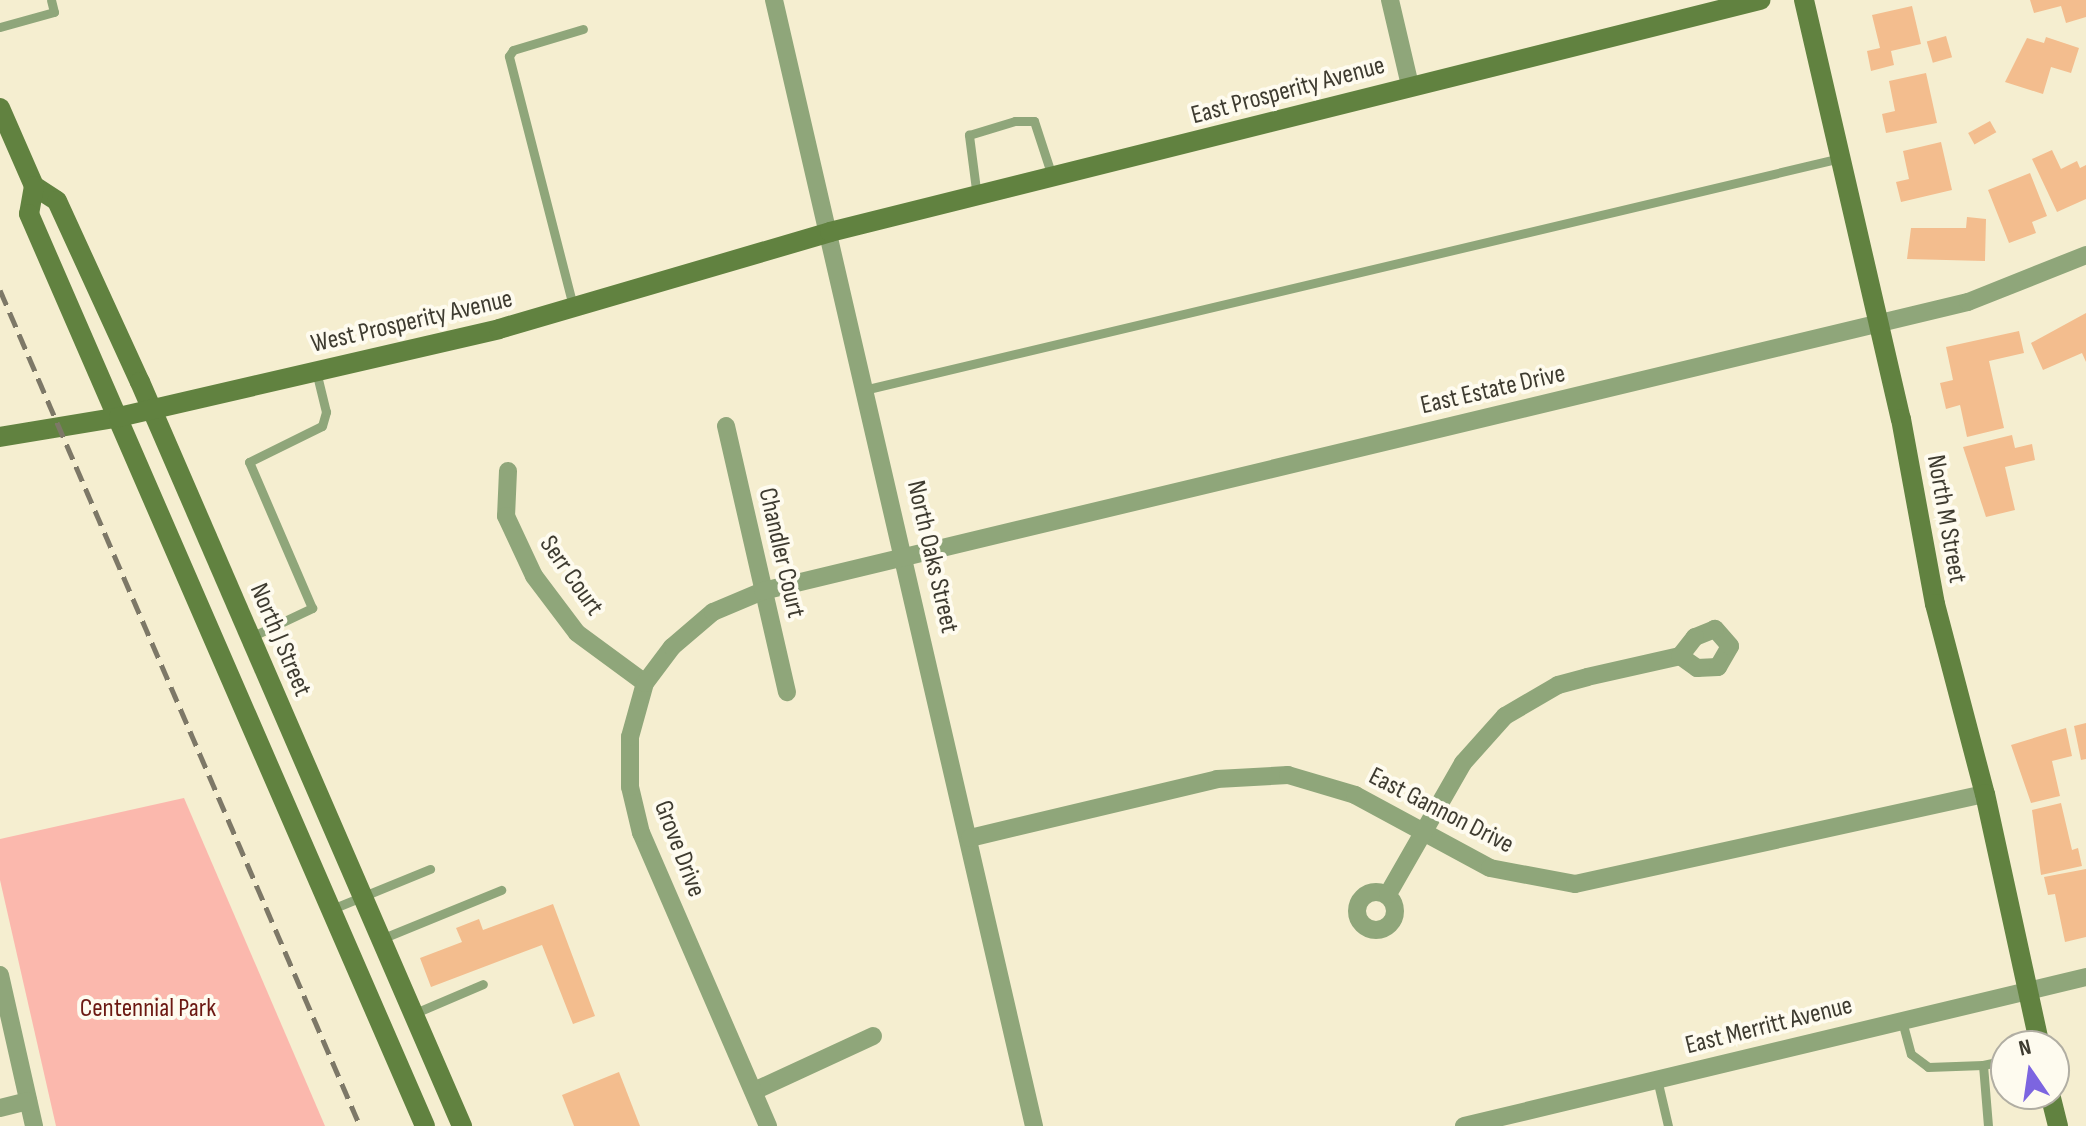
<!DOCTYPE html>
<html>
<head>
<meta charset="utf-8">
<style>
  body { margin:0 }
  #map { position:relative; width:2086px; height:1126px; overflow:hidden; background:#f5eed0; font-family:"Sofia Sans Condensed",sans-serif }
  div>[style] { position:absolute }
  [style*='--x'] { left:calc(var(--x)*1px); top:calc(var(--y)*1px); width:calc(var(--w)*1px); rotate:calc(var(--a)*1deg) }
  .green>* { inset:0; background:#fbb8ad }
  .building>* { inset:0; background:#f3bd8e; transform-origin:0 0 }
  .lane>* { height:9px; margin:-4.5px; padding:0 4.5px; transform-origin:4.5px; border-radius:4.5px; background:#8fa67a }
  .street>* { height:18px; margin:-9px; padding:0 9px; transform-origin:9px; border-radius:9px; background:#8fa67a }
  .street>.ring { margin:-9px; padding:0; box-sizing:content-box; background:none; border:18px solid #8fa67a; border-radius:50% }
  .secondary>* { height:20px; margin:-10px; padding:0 10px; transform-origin:10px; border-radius:10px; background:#618240 }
  .rail>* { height:5px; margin-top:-2.5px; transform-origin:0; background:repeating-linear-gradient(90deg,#7d7867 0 16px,transparent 0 24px) }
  span { translate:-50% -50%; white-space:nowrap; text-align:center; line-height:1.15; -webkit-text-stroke:8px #fefbef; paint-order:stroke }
  .street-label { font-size:26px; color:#3e3b30 }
  .park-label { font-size:26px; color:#6c1912 }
  .north { position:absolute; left:1990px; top:1030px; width:80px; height:80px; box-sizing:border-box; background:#fefbef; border:2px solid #b1aea3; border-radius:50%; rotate:347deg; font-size:22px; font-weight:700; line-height:32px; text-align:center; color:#3e3b30 }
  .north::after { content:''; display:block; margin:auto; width:28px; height:36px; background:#7c65e0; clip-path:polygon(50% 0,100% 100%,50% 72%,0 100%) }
</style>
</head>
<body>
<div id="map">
  <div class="green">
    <i style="clip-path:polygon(184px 798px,325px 1126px,56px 1126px,0 880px,0 839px)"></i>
  </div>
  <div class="building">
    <i style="clip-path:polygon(2030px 0,2086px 0,2086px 17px,2066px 23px,2061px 6px,2034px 13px)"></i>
    <i style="clip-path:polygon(1912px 6px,1921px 44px,1891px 51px,1894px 65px,1871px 71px,1867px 51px,1880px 48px,1872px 15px)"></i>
    <i style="left:1946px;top:36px;width:22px;height:20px;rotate:74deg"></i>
    <i style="clip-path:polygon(2046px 37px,2079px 48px,2071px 73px,2051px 67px,2043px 94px,2005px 82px,2027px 38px,2044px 43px)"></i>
    <i style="clip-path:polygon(1926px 73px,1937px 123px,1886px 133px,1882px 114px,1895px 111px,1889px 81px)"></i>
    <i style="left:1990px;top:121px;width:13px;height:25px;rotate:61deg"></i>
    <i style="clip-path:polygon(1941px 142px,1952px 190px,1901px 202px,1896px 182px,1909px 179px,1903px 151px)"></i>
    <i style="clip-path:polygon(2052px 150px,2061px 169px,2077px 161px,2080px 168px,2086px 165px,2086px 199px,2057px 212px,2032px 159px)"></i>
    <i style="clip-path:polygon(2030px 173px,2047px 216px,2032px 222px,2036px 233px,2009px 243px,1988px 190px)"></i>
    <i style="clip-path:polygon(1967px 217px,1986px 219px,1985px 261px,1907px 259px,1911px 228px,1966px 228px)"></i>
    <i style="clip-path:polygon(2086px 313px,2086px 362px,2082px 353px,2043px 370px,2031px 343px)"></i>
    <i style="clip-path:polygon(2019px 331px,2024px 353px,1989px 361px,2004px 428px,1967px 437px,1960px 405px,1946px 409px,1940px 383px,1953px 380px,1946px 347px)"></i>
    <i style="clip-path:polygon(2012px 435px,2015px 448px,2032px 444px,2035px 460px,2005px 467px,2015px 510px,1986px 517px,1963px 447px)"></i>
    <i style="clip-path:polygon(2086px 723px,2086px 759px,2081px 760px,2074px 726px)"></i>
    <i style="clip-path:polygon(2066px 728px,2072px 756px,2052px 761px,2060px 796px,2031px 803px,2011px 745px)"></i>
    <i style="clip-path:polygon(2061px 803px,2072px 850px,2078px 848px,2082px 866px,2041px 875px,2032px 810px)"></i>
    <i style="clip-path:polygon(2086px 869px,2086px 937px,2065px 942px,2055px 894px,2048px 895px,2044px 877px)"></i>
    <i style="clip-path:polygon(553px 904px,595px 1016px,573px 1024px,542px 945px,431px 987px,420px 958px,462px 942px,456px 928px,479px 919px,483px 930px)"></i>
    <i style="clip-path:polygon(619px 1072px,640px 1126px,574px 1126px,562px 1095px)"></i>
  </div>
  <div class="lane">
    <i style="--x:0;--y:27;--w:56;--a:-15.5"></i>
    <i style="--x:54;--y:12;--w:12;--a:-104"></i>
    <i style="--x:977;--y:197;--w:63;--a:-97.4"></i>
    <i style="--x:969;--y:135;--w:48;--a:-16.9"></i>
    <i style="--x:1015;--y:121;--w:19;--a:0"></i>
    <i style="--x:1034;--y:121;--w:58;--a:71.9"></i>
    <i style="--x:573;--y:306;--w:258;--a:-104.4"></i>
    <i style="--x:509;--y:56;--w:7;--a:-56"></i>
    <i style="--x:513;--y:50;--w:73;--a:-16.7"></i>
    <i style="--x:868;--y:389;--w:1000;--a:-13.36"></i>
    <i style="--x:251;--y:637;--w:68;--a:-25.4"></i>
    <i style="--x:312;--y:608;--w:159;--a:-113.3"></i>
    <i style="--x:249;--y:462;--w:81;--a:-26.3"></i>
    <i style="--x:322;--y:426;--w:15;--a:-74"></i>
    <i style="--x:326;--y:412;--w:42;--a:-103.7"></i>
    <i style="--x:332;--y:909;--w:106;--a:-22.2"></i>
    <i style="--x:381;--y:939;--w:130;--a:-22.2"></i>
    <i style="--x:413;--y:1014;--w:76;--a:-23.2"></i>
    <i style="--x:1902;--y:1021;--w:34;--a:75"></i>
    <i style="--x:1911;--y:1054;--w:21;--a:37"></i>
    <i style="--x:1928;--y:1067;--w:55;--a:-2.1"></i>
    <i style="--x:1657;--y:1079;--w:48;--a:76.8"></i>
    <i style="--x:1988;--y:1126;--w:61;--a:-94.7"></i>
    <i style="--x:1983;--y:1065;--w:24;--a:-12"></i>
  </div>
  <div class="street">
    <i style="--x:774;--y:0;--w:1156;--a:77"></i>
    <i style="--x:1390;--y:0;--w:87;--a:76.8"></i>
    <i style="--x:726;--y:426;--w:273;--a:77.1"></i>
    <i style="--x:508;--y:471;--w:45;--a:92.5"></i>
    <i style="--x:506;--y:516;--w:66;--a:65"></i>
    <i style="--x:534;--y:576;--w:71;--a:53"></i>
    <i style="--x:577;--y:633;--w:84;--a:36.3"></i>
    <i style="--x:970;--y:838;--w:254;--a:-13.4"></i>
    <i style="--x:1217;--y:779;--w:71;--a:-3.2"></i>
    <i style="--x:1288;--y:775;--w:70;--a:16.6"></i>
    <i style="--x:1355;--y:795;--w:153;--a:28.4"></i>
    <i style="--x:1490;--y:868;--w:86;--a:10.7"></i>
    <i style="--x:1575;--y:884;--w:420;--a:-12.4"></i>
    <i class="ring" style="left:1357px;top:892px;width:20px;height:20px"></i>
    <i style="--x:1388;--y:894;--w:151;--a:-60.2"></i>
    <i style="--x:1463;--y:763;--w:63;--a:-48.2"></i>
    <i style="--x:1505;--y:716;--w:61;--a:-30.3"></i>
    <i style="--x:1558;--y:685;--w:30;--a:-15"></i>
    <i style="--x:1587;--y:677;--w:95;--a:-12.7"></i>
    <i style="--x:1680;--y:656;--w:21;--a:35"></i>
    <i style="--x:1697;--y:668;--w:21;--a:-3"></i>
    <i style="--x:1718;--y:667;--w:24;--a:-60"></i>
    <i style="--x:1730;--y:646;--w:23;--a:-131"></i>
    <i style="--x:1715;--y:629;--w:22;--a:158"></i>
    <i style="--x:1695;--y:637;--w:24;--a:128"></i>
    <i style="--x:0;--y:975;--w:155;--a:77.3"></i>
    <i style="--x:754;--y:1091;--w:131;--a:-24.8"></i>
    <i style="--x:0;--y:1108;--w:29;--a:-14"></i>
    <i style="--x:768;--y:1126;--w:319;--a:-113.4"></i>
    <i style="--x:641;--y:833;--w:47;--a:-103.4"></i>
    <i style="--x:630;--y:787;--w:50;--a:-90"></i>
    <i style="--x:630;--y:737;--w:56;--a:-74.5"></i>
    <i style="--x:645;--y:683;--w:45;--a:-53.1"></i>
    <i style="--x:672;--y:647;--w:54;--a:-40.5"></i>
    <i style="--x:713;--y:612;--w:54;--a:-22.8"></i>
    <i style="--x:763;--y:591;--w:1239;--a:-13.49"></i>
    <i style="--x:1968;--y:302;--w:127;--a:-21.7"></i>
    <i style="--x:1464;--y:1126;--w:640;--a:-13.47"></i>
  </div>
  <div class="secondary">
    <i style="--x:1804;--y:0;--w:430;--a:77"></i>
    <i style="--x:1901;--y:419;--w:188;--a:79.6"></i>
    <i style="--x:1935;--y:604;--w:196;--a:75.3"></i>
    <i style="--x:1985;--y:794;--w:258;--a:77.7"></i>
    <i style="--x:0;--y:108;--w:85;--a:66.4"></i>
    <i style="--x:34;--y:186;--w:27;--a:33"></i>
    <i style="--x:57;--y:201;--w:199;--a:65.4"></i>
    <i style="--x:140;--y:382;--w:811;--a:66.6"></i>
    <i style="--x:34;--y:186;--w:28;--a:100"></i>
    <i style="--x:29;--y:214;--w:994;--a:66.53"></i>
    <i style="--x:0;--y:437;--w:121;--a:-9.5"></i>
    <i style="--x:119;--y:417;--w:390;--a:-13"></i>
    <i style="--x:499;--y:329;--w:345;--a:-16.3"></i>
    <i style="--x:830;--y:232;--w:959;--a:-14.01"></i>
    <i style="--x:2050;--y:1094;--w:33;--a:76"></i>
  </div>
  <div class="rail">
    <i style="--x:0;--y:290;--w:910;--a:66.7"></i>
  </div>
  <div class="street-label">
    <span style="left:1288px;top:91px;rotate:-15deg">East Prosperity Avenue</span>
    <span style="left:412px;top:322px;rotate:-13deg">West Prosperity Avenue</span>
    <span style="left:1493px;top:390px;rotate:-13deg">East Estate Drive</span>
    <span style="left:1946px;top:519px;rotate:80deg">North M Street</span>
    <span style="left:781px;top:553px;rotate:77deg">Chandler Court</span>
    <span style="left:932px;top:557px;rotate:77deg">North Oaks Street</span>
    <span style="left:571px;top:576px;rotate:55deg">Serr Court</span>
    <span style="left:280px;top:640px;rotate:67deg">North J Street</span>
    <span style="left:1441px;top:811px;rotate:27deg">East Gannon Drive</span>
    <span style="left:679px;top:849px;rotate:69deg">Grove Drive</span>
    <span style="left:1769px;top:1026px;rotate:-14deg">East Merritt Avenue</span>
  </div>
  <div class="park-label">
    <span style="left:148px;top:1009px">Centennial Park</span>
  </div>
  <div class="north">N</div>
</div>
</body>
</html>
